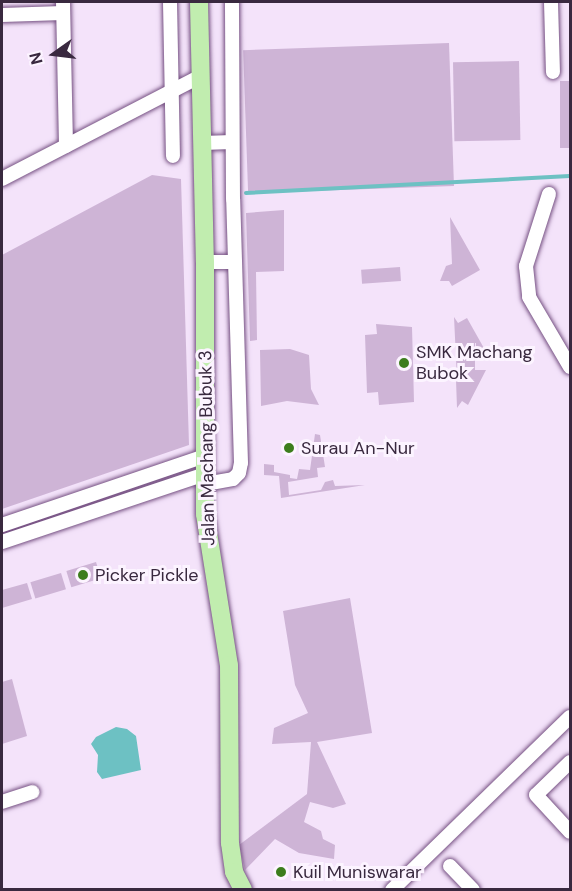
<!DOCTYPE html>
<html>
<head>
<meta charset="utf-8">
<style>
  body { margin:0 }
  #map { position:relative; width:572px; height:891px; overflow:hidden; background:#f4e3fa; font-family:"DM Sans",sans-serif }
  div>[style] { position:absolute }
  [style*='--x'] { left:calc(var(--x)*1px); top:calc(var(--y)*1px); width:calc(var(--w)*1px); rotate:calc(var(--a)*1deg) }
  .green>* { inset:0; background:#ceb4d6; transform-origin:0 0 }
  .water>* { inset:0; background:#6dc1c3 }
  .stream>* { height:4px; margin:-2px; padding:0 2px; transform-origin:2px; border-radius:2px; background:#6dc1c3 }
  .roads { filter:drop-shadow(0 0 2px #755082) drop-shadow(0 0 2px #755082) }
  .minor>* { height:14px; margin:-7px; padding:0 7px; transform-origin:7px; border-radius:7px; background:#fff }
  .major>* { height:18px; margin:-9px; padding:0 9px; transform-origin:9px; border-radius:9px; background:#c1edaf }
  .dots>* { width:16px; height:16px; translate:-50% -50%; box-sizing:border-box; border:3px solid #fcf4ff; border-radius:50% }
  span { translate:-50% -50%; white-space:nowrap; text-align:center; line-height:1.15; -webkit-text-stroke:6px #fcf4ff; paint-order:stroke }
  .poi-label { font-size:18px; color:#39293f }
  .left { translate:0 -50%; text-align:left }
  .street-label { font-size:18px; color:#39293f }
  .frame { position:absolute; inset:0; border:3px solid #39293f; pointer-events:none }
  .north { position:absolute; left:24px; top:24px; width:60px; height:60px; -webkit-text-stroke:4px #fcf4ff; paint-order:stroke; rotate:256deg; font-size:16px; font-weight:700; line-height:24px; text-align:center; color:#39293f }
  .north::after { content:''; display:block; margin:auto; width:21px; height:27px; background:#39293f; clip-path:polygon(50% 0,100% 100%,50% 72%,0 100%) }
</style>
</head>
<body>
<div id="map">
  <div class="green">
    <i style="left:449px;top:43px;width:143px;height:206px;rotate:88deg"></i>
    <i style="left:519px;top:61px;width:79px;height:66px;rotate:89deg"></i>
    <i style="left:570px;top:81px;width:67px;height:10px;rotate:90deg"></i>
    <i style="clip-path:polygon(152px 175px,181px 179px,189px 445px,2px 509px,2px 255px)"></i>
    <i style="clip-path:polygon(284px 210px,284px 271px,256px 272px,257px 340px,250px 341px,246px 213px)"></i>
    <i style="clip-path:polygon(450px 217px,480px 270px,452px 286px,449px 281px,440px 281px,446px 266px,452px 264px)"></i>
    <i style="left:400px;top:267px;width:14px;height:39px;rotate:86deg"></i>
    <i style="clip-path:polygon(454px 317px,458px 323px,467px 318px,485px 350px,476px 350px,476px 343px,471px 343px,475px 343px,475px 370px,486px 370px,468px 405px,462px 401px,457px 408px,456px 380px,476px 379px,457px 379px)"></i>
    <i style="clip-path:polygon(376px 324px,412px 327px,414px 402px,379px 405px,378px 392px,367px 393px,365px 335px,377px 334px)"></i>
    <i style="clip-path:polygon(290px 349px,309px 355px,311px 389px,319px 405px,287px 401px,261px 406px,260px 350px)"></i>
    <i style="clip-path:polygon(315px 434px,320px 435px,325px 467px,317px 468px,318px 477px,288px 482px,289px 495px,321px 490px,325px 482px,333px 480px,335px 486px,365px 485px,281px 498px,279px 476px,264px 475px,264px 464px,274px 465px,274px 472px,290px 475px,290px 478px,297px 479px,299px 469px,310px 470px)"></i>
    <i style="left:96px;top:562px;width:17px;height:31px;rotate:73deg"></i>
    <i style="left:61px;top:573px;width:17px;height:32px;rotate:73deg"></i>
    <i style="clip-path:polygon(27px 583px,32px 599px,2px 608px,2px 590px)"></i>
    <i style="clip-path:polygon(350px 598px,372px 733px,317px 742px,346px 804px,333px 808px,310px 802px,304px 822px,321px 831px,323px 839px,335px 845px,334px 859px,299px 853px,275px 839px,245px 870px,239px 845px,307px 794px,311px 742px,272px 744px,274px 728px,308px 713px,295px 685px,283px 611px)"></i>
    <i style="clip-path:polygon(12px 679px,27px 736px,2px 744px,2px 682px)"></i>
  </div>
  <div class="water">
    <i style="clip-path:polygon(116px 727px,127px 729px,136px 736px,141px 770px,102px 779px,97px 772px,98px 755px,91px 744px,96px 737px)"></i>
  </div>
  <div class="stream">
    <i style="--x:246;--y:193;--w:324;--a:-3"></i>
  </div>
  <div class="roads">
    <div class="minor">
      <i style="--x:63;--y:2;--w:144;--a:88.8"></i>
      <i style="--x:170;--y:2;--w:154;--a:88.9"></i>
      <i style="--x:551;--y:2;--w:70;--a:88.4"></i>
      <i style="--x:2;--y:15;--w:61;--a:-1.9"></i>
      <i style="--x:202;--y:143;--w:30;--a:-2"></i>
      <i style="--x:2;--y:179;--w:224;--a:-27.4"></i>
      <i style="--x:549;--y:194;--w:76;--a:107.7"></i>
      <i style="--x:526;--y:266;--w:31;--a:84"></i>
      <i style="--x:529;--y:297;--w:81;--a:59.6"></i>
      <i style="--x:205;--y:262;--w:30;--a:0"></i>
      <i style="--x:205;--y:484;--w:28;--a:-10"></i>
      <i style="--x:233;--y:479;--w:8;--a:-45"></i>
      <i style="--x:239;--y:473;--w:10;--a:-79"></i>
      <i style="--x:241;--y:463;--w:264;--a:-91.7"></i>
      <i style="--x:233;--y:199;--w:197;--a:-90.3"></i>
      <i style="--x:2;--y:525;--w:214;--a:-18.8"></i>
      <i style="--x:2;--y:542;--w:214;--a:-18.5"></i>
      <i style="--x:570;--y:762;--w:47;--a:135.9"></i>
      <i style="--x:536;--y:795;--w:50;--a:47.4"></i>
      <i style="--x:2;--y:802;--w:32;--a:-18"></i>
      <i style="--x:450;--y:866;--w:33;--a:46"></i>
      <i style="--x:392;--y:890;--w:248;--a:-44.2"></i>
    </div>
    <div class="major">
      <i style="--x:199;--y:2;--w:260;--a:88.7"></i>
      <i style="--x:205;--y:262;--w:252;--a:90"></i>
      <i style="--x:205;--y:514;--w:153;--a:81"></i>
      <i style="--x:229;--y:665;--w:178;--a:89.7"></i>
      <i style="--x:230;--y:843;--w:29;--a:82"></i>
      <i style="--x:234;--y:872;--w:20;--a:63"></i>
    </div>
  </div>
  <div class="dots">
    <i style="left:404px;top:363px;background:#3d7d1d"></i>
    <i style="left:289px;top:448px;background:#3d7d1d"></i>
    <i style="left:83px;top:575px;background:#3d7d1d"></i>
    <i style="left:281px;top:872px;background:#3d7d1d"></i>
  </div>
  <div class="poi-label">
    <span class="left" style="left:416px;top:363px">SMK Machang<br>Bubok</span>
    <span class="left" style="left:301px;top:448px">Surau An-Nur</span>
    <span class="left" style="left:95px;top:575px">Picker Pickle</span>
    <span class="left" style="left:293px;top:872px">Kuil Muniswarar</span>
  </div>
  <div class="street-label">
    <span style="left:207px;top:448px;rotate:-91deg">Jalan Machang Bubuk 3</span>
  </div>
  <div class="frame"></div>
  <div class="north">N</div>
</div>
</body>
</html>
